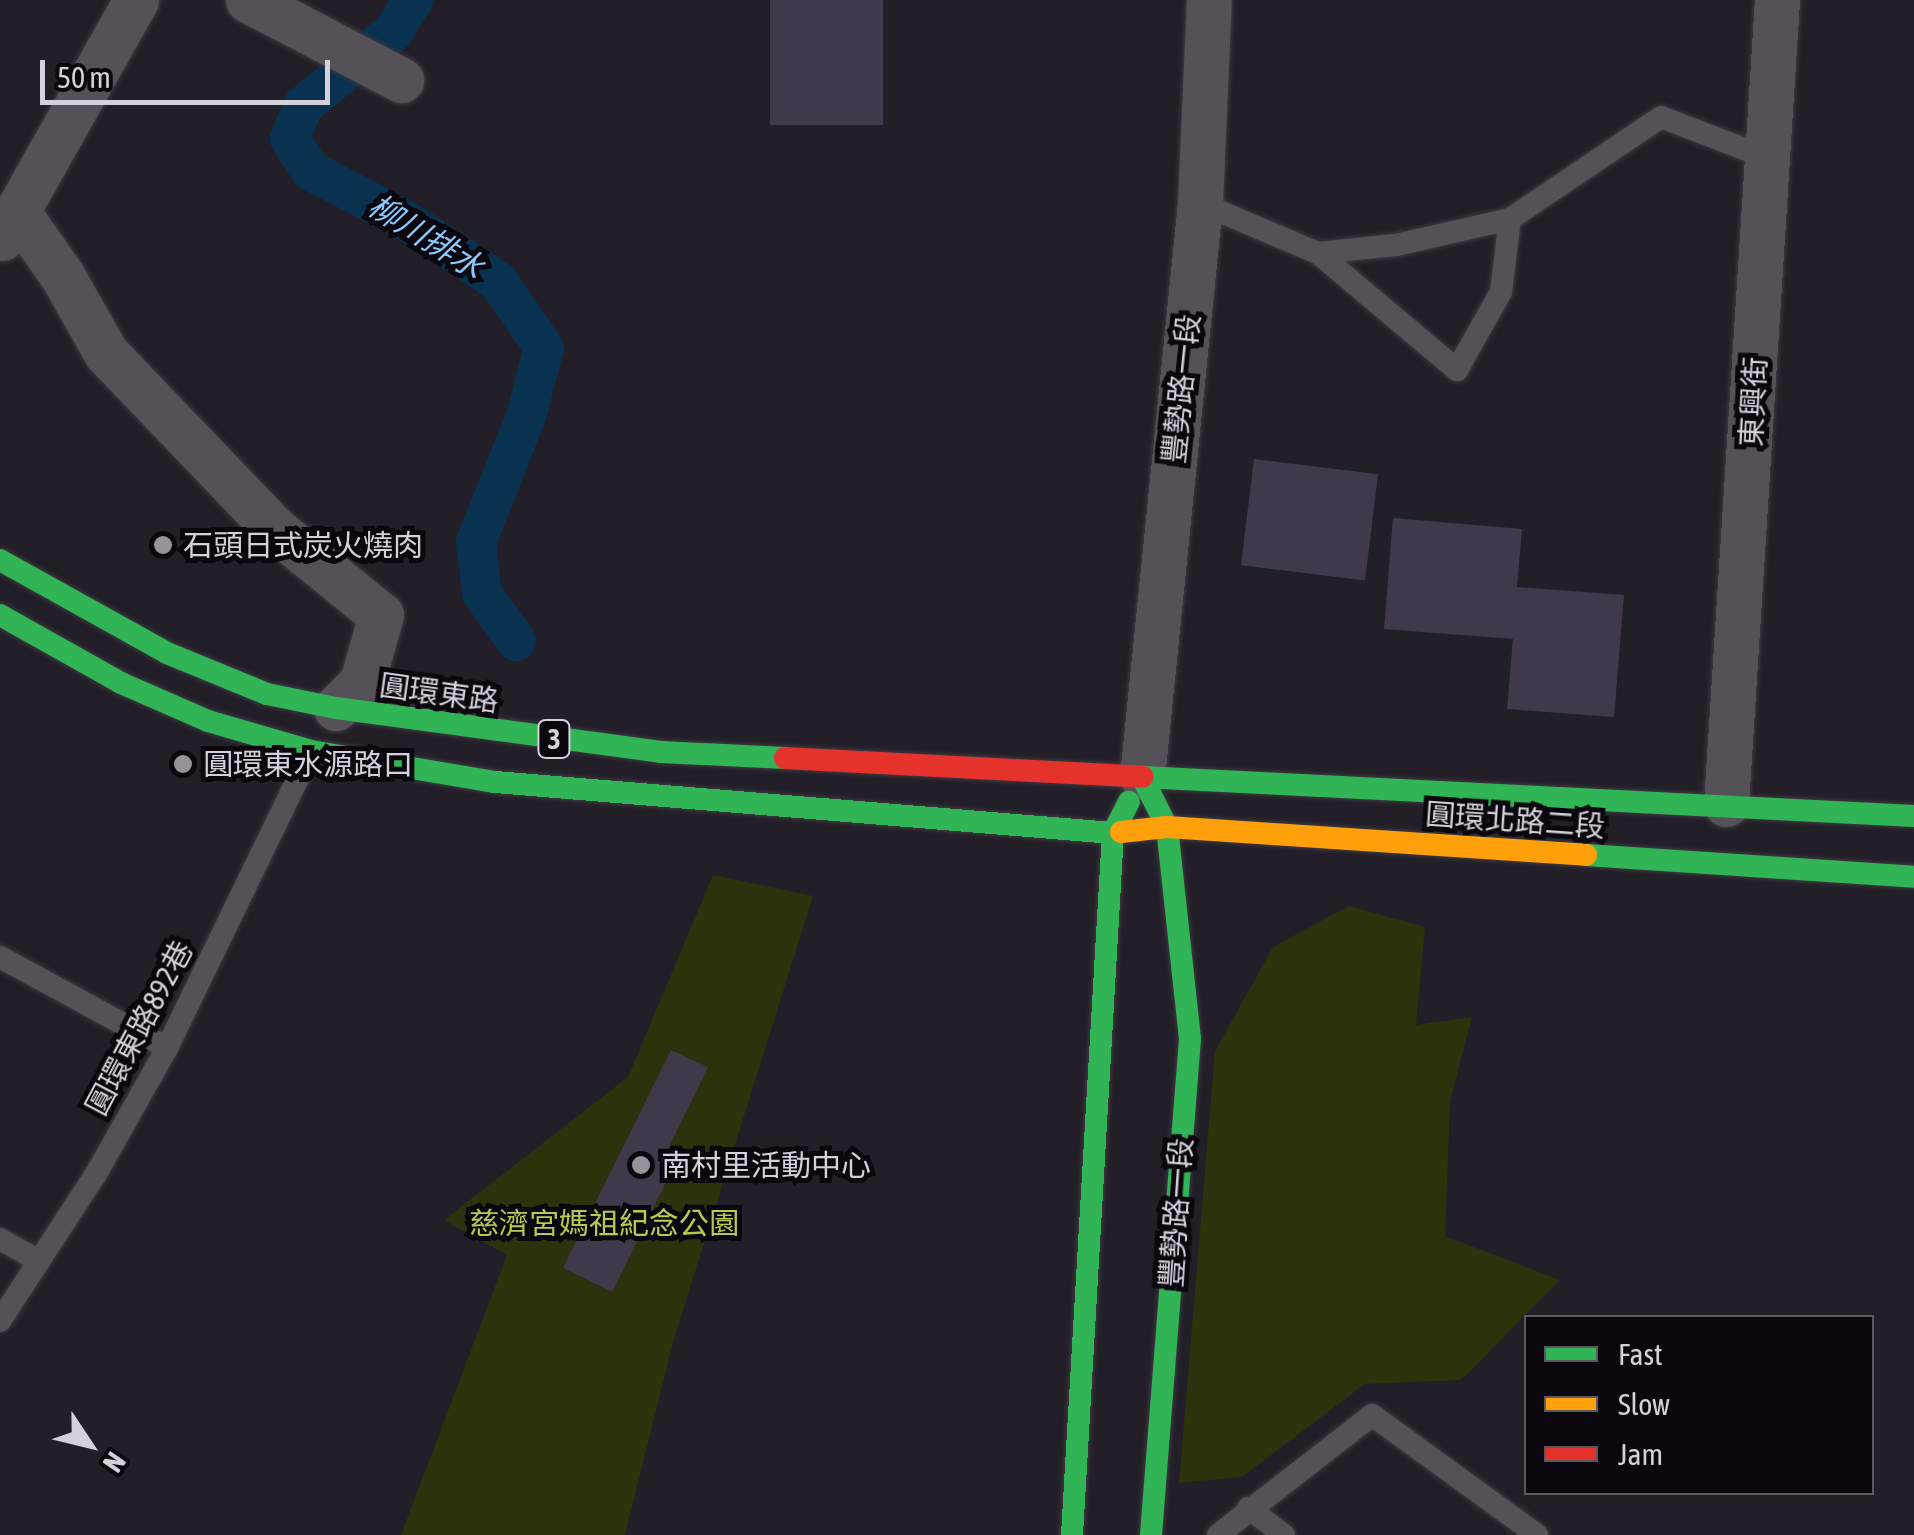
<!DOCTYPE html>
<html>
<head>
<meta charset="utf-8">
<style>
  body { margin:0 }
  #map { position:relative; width:1914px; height:1535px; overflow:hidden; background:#231f28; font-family:"Asap Condensed","Noto Sans TC",sans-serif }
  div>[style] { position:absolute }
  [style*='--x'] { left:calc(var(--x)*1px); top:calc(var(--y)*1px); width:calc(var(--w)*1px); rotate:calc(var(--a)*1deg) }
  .green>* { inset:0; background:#2c320c }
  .canal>* { height:40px; margin:-20px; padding:0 20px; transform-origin:20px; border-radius:20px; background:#083250 }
  .building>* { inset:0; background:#41394a; transform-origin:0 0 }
  .roads { filter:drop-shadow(0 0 2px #3c3941) drop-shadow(0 0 2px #3c3941) }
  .lane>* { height:22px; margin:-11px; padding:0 11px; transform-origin:11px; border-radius:11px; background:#555159 }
  .street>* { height:45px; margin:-22.5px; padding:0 22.5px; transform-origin:22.5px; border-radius:22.5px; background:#555159 }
  .fast>* { height:22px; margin:-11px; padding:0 11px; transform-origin:11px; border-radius:11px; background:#30b455 }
  .slow>* { height:22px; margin:-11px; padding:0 11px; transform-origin:11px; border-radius:11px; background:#ff9f0a }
  .jam>* { height:22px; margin:-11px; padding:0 11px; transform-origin:11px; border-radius:11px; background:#e5322d }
  .dots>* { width:28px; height:28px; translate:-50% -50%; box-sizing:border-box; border:5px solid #0a070e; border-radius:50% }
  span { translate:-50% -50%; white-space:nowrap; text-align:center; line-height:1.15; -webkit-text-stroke:10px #0a070e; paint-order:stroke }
  .shield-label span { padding:2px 8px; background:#0a070e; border:2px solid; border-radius:8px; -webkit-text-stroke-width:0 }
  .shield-label { font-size:28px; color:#d5d1dc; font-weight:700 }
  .street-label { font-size:30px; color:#d5d1dc }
  .poi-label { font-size:30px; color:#d5d1dc }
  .left { translate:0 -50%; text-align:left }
  .park-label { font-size:30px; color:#b4cc4d }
  .water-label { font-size:32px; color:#8ec8f9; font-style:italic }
  .legend { position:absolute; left:1524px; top:1315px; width:350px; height:180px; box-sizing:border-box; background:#0a070e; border:2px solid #5b5860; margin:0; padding:12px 18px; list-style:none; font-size:30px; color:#d5d1dc }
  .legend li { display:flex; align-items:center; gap:20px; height:50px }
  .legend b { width:50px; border:2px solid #5b5860 }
  .north { position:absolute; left:40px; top:1395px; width:100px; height:100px; -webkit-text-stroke:8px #0a070e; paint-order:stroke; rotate:125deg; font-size:28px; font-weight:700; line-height:40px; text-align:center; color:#d5d1dc }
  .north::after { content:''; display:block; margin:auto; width:35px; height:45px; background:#d5d1dc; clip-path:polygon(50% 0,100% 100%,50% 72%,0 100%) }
  .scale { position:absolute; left:40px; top:60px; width:290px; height:45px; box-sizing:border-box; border:5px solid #d5d1dc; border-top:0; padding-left:12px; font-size:30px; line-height:35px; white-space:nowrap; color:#d5d1dc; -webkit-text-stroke:8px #0a070e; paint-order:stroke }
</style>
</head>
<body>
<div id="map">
  <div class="green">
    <i style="clip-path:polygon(713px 875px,813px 896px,674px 1339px,625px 1535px,401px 1535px,507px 1255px,444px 1220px,628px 1077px)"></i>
    <i style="clip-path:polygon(1349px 906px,1425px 927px,1416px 1025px,1472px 1017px,1450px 1101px,1445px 1236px,1560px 1280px,1461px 1380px,1365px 1384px,1242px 1477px,1179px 1483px,1215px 1051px,1273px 947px)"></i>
  </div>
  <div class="canal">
    <i style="--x:413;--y:0;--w:36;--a:122"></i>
    <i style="--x:394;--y:31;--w:118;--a:140.5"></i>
    <i style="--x:303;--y:106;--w:35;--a:112"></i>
    <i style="--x:290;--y:139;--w:38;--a:57"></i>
    <i style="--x:311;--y:171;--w:106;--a:27.5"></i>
    <i style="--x:405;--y:220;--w:111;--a:33.3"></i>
    <i style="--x:498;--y:281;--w:81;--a:55.5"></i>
    <i style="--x:544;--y:348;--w:70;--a:104.8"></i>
    <i style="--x:526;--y:416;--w:136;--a:111.6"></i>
    <i style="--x:476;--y:542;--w:51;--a:83.3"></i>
    <i style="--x:482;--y:593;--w:59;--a:54.7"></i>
  </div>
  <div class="building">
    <i style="left:770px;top:0;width:113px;height:125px"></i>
    <i style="left:1254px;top:459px;width:125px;height:107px;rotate:7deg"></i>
    <i style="clip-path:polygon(1393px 518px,1522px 529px,1517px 587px,1624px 595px,1614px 717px,1507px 709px,1513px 639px,1384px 629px)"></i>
    <i style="clip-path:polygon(671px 1050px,708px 1067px,668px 1149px,666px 1182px,612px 1292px,563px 1268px)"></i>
  </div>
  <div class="roads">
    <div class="lane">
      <i style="--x:1200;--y:203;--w:128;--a:23"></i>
      <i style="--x:1318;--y:253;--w:78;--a:-5.9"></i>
      <i style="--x:1396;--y:245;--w:117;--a:-12.8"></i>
      <i style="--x:1510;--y:219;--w:182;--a:-34"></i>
      <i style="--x:1661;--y:117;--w:115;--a:21"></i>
      <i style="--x:1318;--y:253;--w:182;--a:40.1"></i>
      <i style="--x:1457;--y:370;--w:90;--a:-60.6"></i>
      <i style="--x:1501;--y:292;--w:74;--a:-83"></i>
      <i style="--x:0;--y:957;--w:190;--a:28.6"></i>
      <i style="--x:0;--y:1239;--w:45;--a:29.4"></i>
      <i style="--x:0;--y:1321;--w:176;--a:-56.9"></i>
      <i style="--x:96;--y:1174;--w:145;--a:-60.6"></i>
      <i style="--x:167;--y:1048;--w:330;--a:-64.1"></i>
      <i style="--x:1248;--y:1508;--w:45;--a:36.9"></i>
      <i style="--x:1218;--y:1535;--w:195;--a:-37.9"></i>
      <i style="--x:1372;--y:1415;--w:204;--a:36"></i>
    </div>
    <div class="street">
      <i style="--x:248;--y:0;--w:173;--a:27.6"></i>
      <i style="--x:17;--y:211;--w:80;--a:55.1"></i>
      <i style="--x:63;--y:277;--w:87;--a:60.5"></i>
      <i style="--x:106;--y:353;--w:245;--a:46.2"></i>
      <i style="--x:276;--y:530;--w:135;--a:39"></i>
      <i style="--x:381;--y:615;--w:70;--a:105.8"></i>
      <i style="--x:362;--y:682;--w:37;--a:135"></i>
      <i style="--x:2;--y:238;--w:273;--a:-60.6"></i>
      <i style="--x:1142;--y:777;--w:577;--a:-84.23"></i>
      <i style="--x:1200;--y:203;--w:203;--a:-87.5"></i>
      <i style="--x:1726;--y:804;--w:806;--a:-86.37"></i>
    </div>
    <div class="fast">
      <i style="--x:0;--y:560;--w:191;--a:29.1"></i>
      <i style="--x:167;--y:653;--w:108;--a:22.3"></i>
      <i style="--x:267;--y:694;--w:70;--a:11.5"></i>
      <i style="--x:336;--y:708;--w:328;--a:7.7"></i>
      <i style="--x:661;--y:752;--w:124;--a:2.8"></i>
      <i style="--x:0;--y:615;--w:139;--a:29.3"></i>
      <i style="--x:121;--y:683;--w:95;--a:23.6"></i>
      <i style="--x:208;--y:721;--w:107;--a:16.2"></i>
      <i style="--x:311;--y:751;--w:187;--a:9.6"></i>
      <i style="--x:495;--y:782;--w:620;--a:4.72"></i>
      <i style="--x:1142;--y:777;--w:773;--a:2.89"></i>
      <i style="--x:1142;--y:777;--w:56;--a:63.4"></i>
      <i style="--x:1167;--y:827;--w:213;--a:83.8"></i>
      <i style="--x:1190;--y:1039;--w:498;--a:94.5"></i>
      <i style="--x:1586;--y:855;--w:329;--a:3.8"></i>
      <i style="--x:1072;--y:1535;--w:703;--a:-86.66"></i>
      <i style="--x:1113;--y:833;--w:35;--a:-63"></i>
    </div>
    <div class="slow">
      <i style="--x:1121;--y:832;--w:46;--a:-6.2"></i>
      <i style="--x:1167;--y:827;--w:420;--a:3.8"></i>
    </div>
    <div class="jam">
      <i style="--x:785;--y:758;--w:358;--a:3"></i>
    </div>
  </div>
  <div class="dots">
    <i style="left:163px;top:545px;background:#97939d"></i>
    <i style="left:183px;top:764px;background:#97939d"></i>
    <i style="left:641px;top:1165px;background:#97939d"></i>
  </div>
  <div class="shield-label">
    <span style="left:554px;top:739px">3</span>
  </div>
  <div class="street-label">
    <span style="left:1181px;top:389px;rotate:-84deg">豐勢路一段</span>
    <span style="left:1753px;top:402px;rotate:-87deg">東興街</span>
    <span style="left:439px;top:693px;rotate:8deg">圓環東路</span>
    <span style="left:1515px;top:820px;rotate:4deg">圓環北路二段</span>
    <span style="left:139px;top:1028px;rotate:-62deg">圓環東路892巷</span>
    <span style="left:1176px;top:1213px;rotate:-86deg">豐勢路一段</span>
  </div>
  <div class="poi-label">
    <span class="left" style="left:183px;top:545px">石頭日式炭火燒肉</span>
    <span class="left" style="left:203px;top:764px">圓環東水源路口</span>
    <span class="left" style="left:661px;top:1165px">南村里活動中心</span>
  </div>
  <div class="park-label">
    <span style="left:604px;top:1223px">慈濟宮媽祖紀念公園</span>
  </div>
  <div class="water-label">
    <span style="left:426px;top:237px;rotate:32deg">柳川排水</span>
  </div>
  <ul class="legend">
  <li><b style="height:12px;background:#30b455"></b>Fast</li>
  <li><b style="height:12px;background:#ff9f0a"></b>Slow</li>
  <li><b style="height:12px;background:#e5322d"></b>Jam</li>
  </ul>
  <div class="north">N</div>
  <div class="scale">50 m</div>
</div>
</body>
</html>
